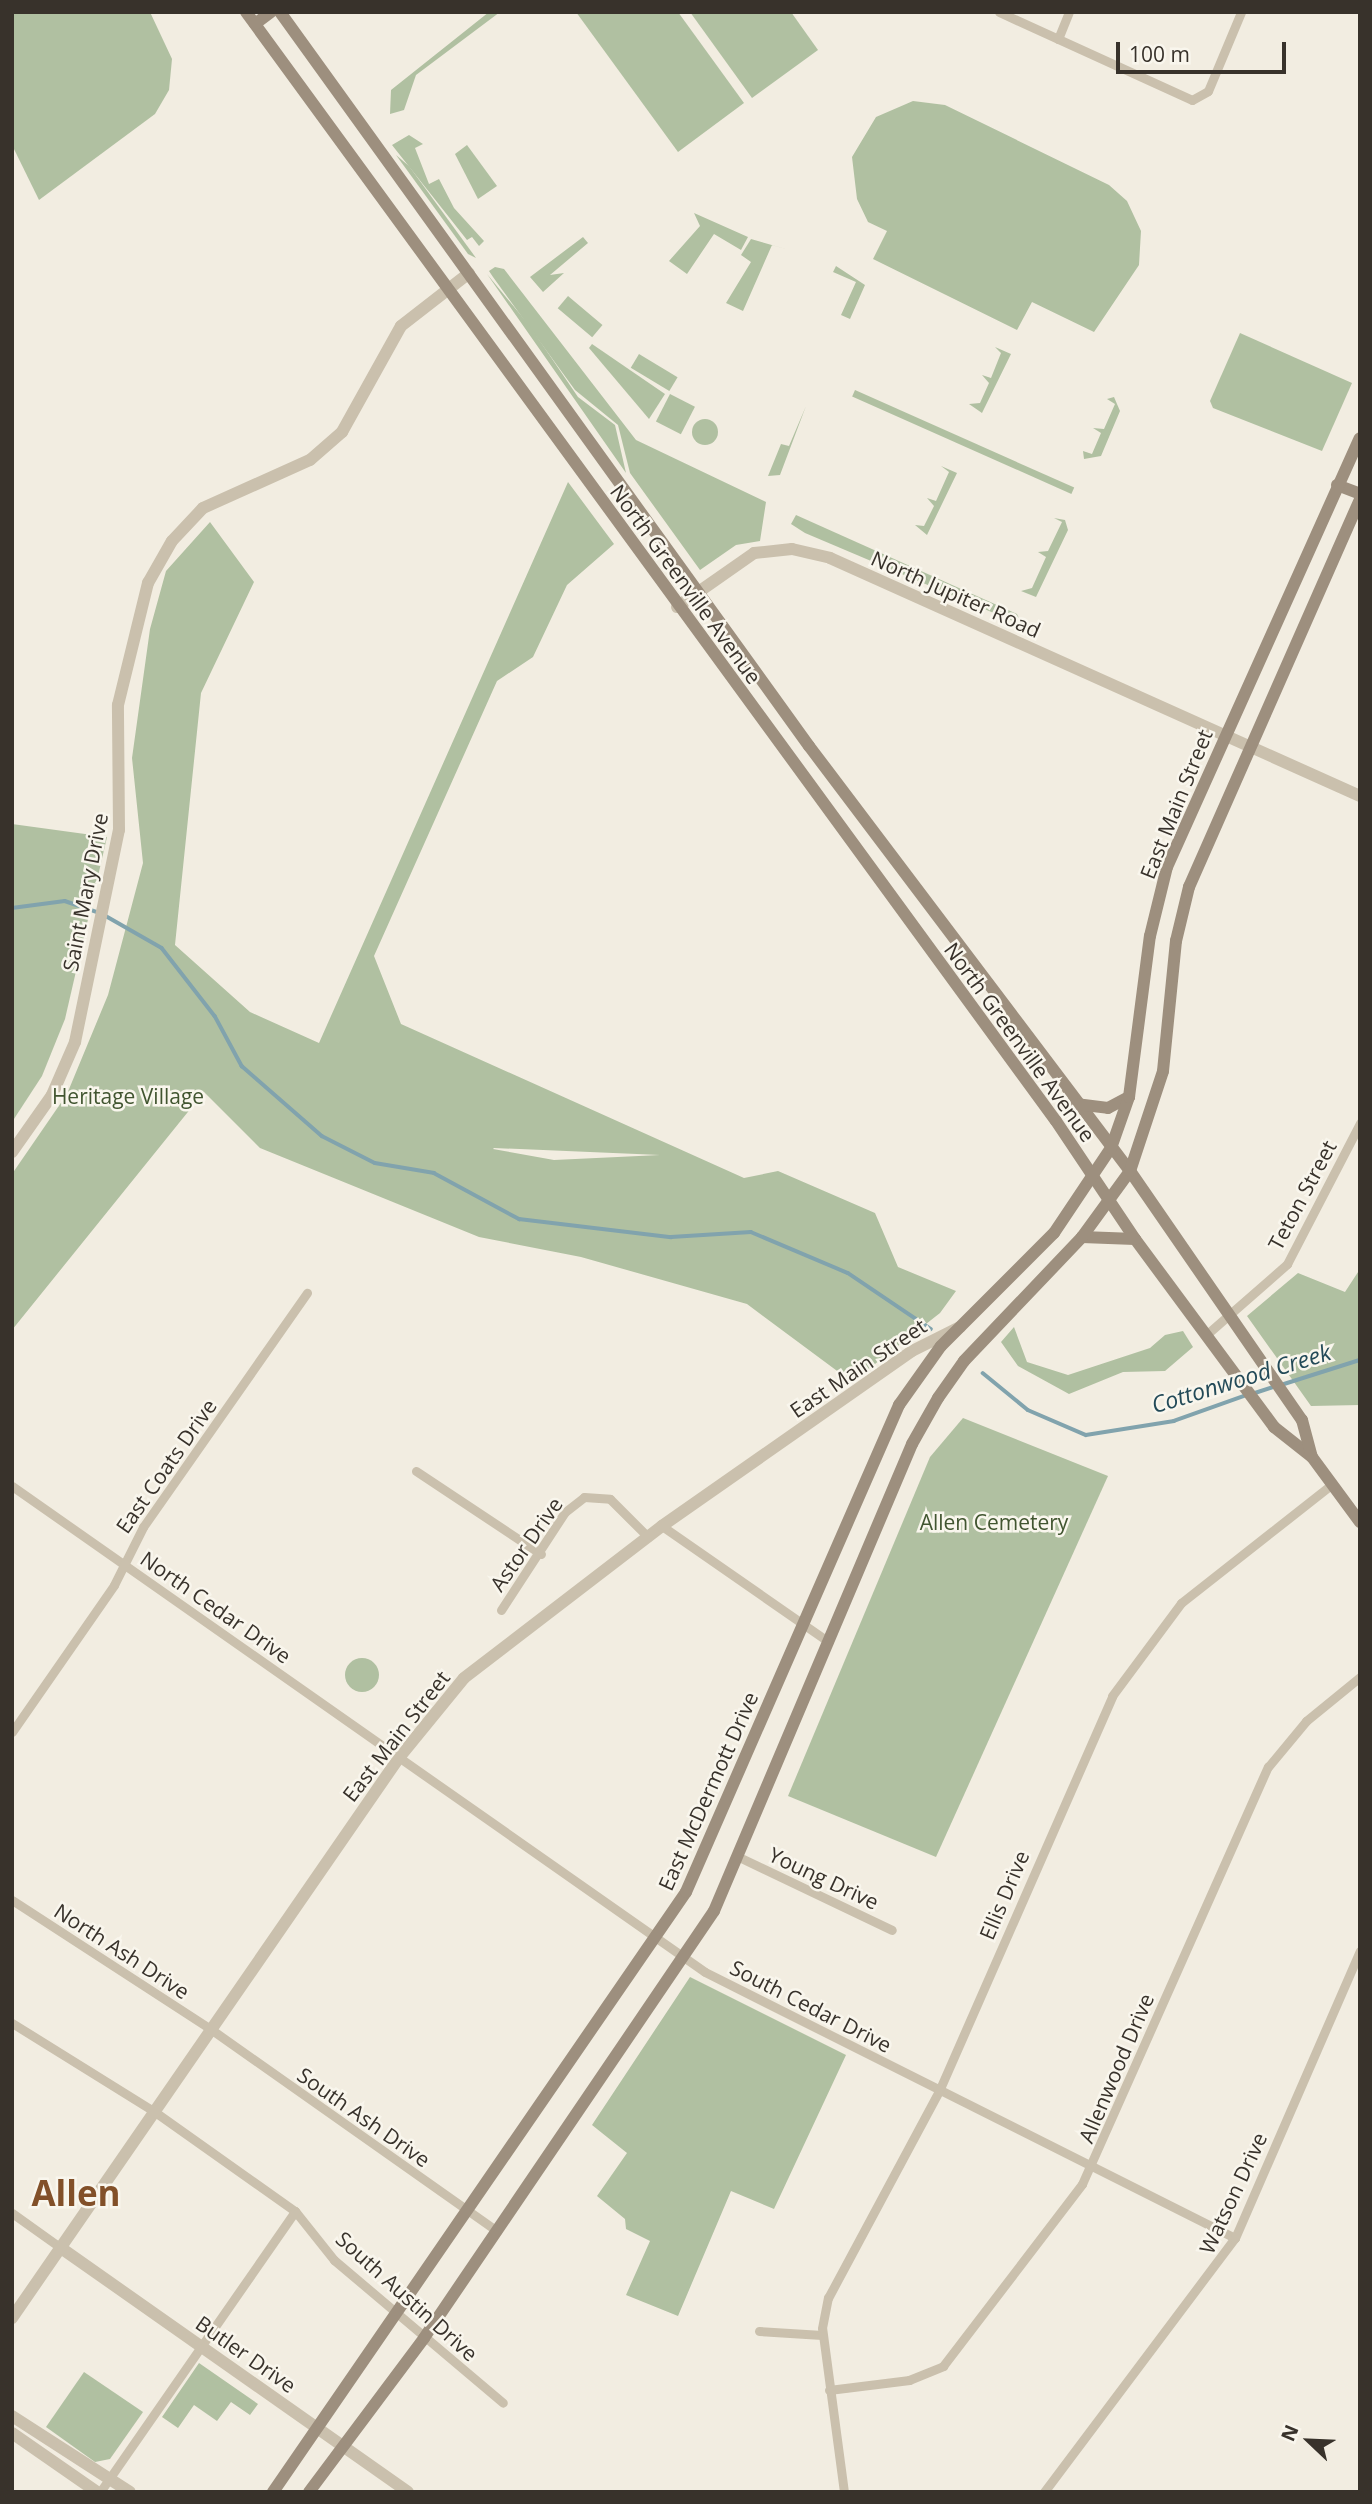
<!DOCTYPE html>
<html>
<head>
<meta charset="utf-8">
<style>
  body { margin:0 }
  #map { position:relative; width:1372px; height:2504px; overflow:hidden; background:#f2ede1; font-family:"Open Sans",sans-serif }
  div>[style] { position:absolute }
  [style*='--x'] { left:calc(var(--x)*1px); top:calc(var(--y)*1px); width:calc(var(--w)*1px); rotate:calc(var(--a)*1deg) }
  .green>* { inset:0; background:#b0c0a1; transform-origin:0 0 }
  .round { border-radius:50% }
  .stream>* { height:3.5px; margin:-1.75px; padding:0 1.75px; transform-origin:1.75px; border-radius:1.75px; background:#81a3ad }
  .minor>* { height:9px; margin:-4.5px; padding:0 4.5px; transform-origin:4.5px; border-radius:4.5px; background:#cac0ad }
  .tertiary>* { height:12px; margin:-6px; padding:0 6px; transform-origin:6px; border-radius:6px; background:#cac0ad }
  .secondary>* { height:12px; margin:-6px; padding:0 6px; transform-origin:6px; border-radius:6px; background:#9d8f7e }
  span { translate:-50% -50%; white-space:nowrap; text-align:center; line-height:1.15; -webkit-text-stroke:5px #f9f6ed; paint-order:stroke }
  .street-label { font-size:21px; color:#38322b }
  .park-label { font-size:21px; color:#415530 }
  .water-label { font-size:23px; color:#234a58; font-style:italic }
  .town-label { font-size:35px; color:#825029; font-weight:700 }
  .frame { position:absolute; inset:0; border:14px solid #38322b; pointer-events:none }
  .north { position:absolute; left:1274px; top:2406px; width:70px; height:70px; -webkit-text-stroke:5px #f9f6ed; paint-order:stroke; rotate:293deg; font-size:19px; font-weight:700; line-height:28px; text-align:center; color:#38322b }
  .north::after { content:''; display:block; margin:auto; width:24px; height:32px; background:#38322b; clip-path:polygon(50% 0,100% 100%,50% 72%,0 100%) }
  .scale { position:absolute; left:1116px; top:42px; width:170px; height:32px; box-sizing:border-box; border:4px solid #38322b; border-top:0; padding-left:9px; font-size:21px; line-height:24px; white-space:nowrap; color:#38322b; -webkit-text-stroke:5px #f9f6ed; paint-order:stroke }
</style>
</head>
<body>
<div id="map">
  <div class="green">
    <i style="clip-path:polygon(12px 12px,150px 12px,172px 59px,169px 90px,155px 114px,39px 200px,12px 145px)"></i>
    <i style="clip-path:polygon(489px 12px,500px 12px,416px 75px,404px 110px,390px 114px,391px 90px)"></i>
    <i style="clip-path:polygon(576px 12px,678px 12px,744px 103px,678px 152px)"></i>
    <i style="clip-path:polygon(690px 12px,791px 12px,818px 50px,752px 98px)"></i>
    <i style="clip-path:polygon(913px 101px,945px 105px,1109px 185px,1127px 201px,1141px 231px,1139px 265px,1094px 332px,1032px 302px,1017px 330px,873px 259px,887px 231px,868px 222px,857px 199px,852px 157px,876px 117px)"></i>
    <i style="clip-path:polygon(409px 135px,423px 144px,415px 148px,429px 184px,439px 179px,454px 208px,484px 241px,479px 246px,472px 237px,467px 240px,392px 145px)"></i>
    <i style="clip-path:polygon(467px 145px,497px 186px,478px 199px,455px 154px)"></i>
    <i style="clip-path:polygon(396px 155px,409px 166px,476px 258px,468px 254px)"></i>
    <i style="clip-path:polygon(694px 213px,748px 237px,741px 250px,714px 234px,687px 274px,669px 261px,700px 226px)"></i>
    <i style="clip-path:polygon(583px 237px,588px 243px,550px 275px,564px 273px,543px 292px,530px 277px)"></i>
    <i style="clip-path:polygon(751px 239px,793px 251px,772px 245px,743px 311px,726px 303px,751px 262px,741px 255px)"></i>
    <i style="clip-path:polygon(836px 266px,865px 285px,850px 319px,841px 315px,856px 282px,833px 272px)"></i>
    <i style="clip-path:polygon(495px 267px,504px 269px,636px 440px,766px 502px,760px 541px,736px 545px,700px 570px,630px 473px,618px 425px,575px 390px,493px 277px,489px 271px)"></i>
    <i style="clip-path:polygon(487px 274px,529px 325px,578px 397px,615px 425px,626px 473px)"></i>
    <i style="left:568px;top:296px;width:45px;height:16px;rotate:40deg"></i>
    <i style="clip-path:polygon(1240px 333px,1352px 383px,1322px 451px,1213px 408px,1210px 401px)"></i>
    <i style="clip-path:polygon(592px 344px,665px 394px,649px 419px,589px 348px)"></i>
    <i style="clip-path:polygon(995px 347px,1011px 354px,982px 413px,969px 404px,980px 403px,989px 383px,982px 375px,991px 378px,1001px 353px)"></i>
    <i style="left:639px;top:354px;width:45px;height:16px;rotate:31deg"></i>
    <i style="left:855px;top:390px;width:240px;height:7px;rotate:24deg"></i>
    <i style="left:670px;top:394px;width:28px;height:31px;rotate:27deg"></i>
    <i style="clip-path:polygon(1114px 397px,1120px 411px,1101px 456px,1084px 459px,1083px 451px,1092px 454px,1101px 433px,1093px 428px,1104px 429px,1115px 404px,1107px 399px)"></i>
    <i style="clip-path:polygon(806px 406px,780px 475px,768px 476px,781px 444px,789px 446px)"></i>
    <i class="round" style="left:692px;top:419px;width:26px;height:26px"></i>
    <i style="clip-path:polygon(941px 466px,957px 473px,927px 535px,915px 525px,924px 526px,934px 506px,927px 498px,936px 501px,949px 472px)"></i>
    <i style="clip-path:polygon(evenodd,568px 482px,614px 544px,567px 585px,533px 657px,497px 681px,374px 956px,401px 1024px,744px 1178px,778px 1171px,875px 1213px,898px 1267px,956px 1291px,940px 1313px,852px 1382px,747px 1304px,581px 1257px,479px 1237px,260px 1148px,204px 1092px,12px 1330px,12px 1174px,67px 1094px,108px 995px,143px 863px,132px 758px,150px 629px,166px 571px,210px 522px,254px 582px,201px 693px,175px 945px,250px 1012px,319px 1043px,568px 482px,493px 1149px,494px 1148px,660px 1155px,554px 1160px,493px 1149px)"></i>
    <i style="clip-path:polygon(796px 515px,1017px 614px,1022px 625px,805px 533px,791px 524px)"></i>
    <i style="clip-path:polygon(1054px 518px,1065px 520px,1068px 530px,1036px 597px,1021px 591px,1032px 588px,1046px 557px,1038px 552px,1048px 551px,1062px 522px)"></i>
    <i style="clip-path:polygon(12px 824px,107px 837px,65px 1019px,42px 1076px,12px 1122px)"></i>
    <i style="clip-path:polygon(1360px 1269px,1360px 1405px,1311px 1406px,1247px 1316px,1298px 1273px,1345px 1292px)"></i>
    <i style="clip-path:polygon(1014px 1327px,1027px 1362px,1068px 1375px,1150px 1348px,1165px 1335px,1183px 1331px,1193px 1347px,1165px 1371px,1123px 1372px,1069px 1394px,1018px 1366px,1001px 1342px)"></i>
    <i style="clip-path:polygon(963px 1418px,1108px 1476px,936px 1857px,788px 1796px,930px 1457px)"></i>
    <i class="round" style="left:345px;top:1658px;width:34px;height:34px"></i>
    <i style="clip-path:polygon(690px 1977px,846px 2055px,774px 2209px,731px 2191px,678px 2316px,626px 2295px,650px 2241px,626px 2229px,625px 2219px,597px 2196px,627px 2153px,592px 2125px)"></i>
    <i style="clip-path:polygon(199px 2363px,258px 2404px,250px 2415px,231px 2402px,217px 2421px,194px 2405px,178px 2428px,162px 2417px)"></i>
    <i style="clip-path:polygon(84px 2372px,143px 2412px,110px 2459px,95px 2462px,46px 2427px)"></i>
  </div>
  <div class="stream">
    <i style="--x:12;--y:908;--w:53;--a:-7.5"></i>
    <i style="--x:65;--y:901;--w:36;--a:19"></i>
    <i style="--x:106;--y:916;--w:64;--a:29.7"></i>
    <i style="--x:162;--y:948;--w:86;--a:52.1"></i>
    <i style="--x:215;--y:1016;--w:57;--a:61.6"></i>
    <i style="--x:242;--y:1066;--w:106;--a:41.2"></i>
    <i style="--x:322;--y:1136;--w:59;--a:27"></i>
    <i style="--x:375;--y:1163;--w:60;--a:9.6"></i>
    <i style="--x:434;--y:1173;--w:97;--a:28.4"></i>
    <i style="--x:519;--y:1219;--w:153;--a:6.8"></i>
    <i style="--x:671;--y:1237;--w:80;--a:-3.6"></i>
    <i style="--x:751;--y:1232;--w:105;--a:22.9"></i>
    <i style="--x:848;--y:1273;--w:100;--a:34"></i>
    <i style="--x:983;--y:1373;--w:58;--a:39.4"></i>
    <i style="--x:1028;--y:1410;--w:63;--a:23.3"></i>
    <i style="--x:1086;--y:1435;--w:89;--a:-9"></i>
    <i style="--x:1174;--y:1421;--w:77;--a:-19.6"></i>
    <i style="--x:1281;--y:1385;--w:83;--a:-17.6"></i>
    <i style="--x:1255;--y:1393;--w:20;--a:-18"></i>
  </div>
  <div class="minor">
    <i style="--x:999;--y:12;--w:212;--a:24.5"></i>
    <i style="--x:1192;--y:100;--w:18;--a:-29"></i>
    <i style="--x:1208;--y:91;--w:86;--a:-67.3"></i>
    <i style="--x:1058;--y:39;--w:29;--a:-68"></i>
    <i style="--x:1206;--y:1335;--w:108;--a:-41.2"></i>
    <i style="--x:1287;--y:1264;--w:159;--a:-62.6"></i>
    <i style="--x:416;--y:1471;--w:150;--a:33.6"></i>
    <i style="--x:12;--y:1486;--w:846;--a:35.04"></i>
    <i style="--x:705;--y:1972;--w:593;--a:26.65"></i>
    <i style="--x:662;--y:1526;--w:203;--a:34.8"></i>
    <i style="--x:501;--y:1610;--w:117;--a:-56.9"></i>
    <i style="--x:565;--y:1512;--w:24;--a:-38"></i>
    <i style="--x:584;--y:1497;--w:26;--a:4"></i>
    <i style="--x:610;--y:1499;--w:54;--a:45"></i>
    <i style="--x:12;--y:1732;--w:179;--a:-55.2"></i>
    <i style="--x:114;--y:1585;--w:65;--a:-63.4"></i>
    <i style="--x:143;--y:1527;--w:286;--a:-55"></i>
    <i style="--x:741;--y:1858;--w:167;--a:25.5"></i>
    <i style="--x:12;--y:1900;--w:239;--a:33"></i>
    <i style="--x:212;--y:2030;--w:349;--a:35.2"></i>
    <i style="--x:12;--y:2023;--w:168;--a:31.9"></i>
    <i style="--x:155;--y:2112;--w:171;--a:35.3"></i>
    <i style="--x:295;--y:2211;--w:63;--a:51.5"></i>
    <i style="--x:334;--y:2260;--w:221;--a:40.2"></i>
    <i style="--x:12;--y:2213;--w:60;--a:35.5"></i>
    <i style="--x:759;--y:2331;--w:63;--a:3.6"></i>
    <i style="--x:829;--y:2390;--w:81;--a:-7.1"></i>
    <i style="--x:909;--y:2380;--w:37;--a:-22"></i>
    <i style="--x:943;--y:2366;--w:229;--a:-52.6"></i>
    <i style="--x:1082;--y:2184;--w:457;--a:-66"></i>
    <i style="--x:1268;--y:1767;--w:60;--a:-50.4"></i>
    <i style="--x:1306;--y:1721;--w:70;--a:-39.2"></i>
    <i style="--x:100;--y:2492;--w:342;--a:-55.2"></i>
    <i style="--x:844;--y:2492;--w:165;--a:-97.6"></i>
    <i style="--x:822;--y:2328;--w:31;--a:-79"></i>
    <i style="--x:828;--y:2298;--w:235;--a:-61.8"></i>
    <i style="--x:939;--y:2091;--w:431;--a:-66.3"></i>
    <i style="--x:1112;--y:1696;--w:116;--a:-53.4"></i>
    <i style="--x:1181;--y:1603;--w:192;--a:-38.2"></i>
    <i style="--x:1044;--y:2492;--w:318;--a:-53.1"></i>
    <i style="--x:1235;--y:2238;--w:313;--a:-66.5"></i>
  </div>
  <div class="tertiary">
    <i style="--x:677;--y:607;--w:94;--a:-35"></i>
    <i style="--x:754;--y:553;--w:38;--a:-6"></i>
    <i style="--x:792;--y:549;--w:39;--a:13"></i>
    <i style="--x:830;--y:558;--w:581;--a:24.18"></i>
    <i style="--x:12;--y:1152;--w:70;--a:-54.9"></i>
    <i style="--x:52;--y:1095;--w:58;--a:-66.5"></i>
    <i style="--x:75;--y:1042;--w:217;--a:-78.3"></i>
    <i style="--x:119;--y:830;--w:125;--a:-90.5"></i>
    <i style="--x:118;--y:705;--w:126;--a:-76.2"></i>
    <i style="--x:148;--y:583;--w:48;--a:-60.3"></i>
    <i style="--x:172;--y:541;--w:45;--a:-46.8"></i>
    <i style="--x:203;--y:508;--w:117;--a:-24.2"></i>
    <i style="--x:310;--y:460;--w:43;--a:-41.2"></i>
    <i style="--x:342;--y:432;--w:121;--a:-60.9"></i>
    <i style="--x:401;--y:326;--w:86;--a:-37.9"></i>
    <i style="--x:61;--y:2248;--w:424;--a:35.1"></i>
    <i style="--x:12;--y:2318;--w:679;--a:-55.37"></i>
    <i style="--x:398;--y:1759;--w:104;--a:-50.8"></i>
    <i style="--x:464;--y:1678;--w:250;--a:-37.5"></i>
    <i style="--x:662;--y:1526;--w:305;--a:-35"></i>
    <i style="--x:912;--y:1351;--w:54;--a:-26.6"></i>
    <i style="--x:12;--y:2416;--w:140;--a:32.8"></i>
    <i style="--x:12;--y:2433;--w:103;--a:34.8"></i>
  </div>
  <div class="secondary">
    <i style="--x:246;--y:12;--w:1373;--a:53.86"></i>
    <i style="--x:1056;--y:1121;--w:142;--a:56.2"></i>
    <i style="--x:1135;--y:1239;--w:234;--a:53.5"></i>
    <i style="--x:1274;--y:1427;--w:48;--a:38.3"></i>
    <i style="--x:1312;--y:1457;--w:81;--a:53.6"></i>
    <i style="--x:280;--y:12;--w:905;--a:54.22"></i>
    <i style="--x:809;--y:746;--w:533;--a:52.94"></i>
    <i style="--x:1130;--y:1171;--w:303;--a:55.4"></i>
    <i style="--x:1302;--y:1420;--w:38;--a:75"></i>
    <i style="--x:255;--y:24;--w:20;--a:-37"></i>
    <i style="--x:1337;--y:485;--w:25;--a:21"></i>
    <i style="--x:1076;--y:1104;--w:32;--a:7"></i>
    <i style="--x:1108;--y:1108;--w:24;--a:-28"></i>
    <i style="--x:1082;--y:1237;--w:53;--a:2.2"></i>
    <i style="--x:273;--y:2492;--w:728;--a:-55.46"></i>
    <i style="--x:686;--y:1892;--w:532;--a:-66.38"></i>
    <i style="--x:899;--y:1405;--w:72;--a:-54.6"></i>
    <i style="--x:941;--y:1346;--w:160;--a:-45"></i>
    <i style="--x:1054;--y:1233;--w:102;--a:-56.2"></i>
    <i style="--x:1111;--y:1148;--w:54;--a:-70.6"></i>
    <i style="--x:1129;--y:1097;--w:162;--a:-82.6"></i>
    <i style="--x:1150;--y:936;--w:71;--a:-76.2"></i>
    <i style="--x:1167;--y:867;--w:470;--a:-65.8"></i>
    <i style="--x:309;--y:2492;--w:192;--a:-53.2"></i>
    <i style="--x:424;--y:2338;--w:516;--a:-55.82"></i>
    <i style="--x:714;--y:1911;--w:507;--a:-67.02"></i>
    <i style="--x:912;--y:1444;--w:53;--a:-60.5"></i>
    <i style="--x:938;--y:1398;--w:45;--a:-54.9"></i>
    <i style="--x:964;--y:1361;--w:171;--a:-46.4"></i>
    <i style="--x:1082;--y:1237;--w:82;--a:-54"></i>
    <i style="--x:1130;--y:1171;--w:105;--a:-71.7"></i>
    <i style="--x:1163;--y:1071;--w:131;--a:-84.3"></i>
    <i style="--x:1176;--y:941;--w:56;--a:-76.5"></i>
    <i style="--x:1189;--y:887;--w:424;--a:-66.2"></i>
  </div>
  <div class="street-label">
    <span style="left:686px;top:584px;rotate:54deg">North Greenville Avenue</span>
    <span style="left:956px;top:594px;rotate:24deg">North Jupiter Road</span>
    <span style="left:1176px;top:804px;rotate:-68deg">East Main Street</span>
    <span style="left:85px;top:892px;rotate:-79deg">Saint Mary Drive</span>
    <span style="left:1020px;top:1042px;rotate:54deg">North Greenville Avenue</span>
    <span style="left:1302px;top:1195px;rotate:-62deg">Teton Street</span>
    <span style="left:858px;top:1368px;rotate:-34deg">East Main Street</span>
    <span style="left:166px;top:1466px;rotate:-55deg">East Coats Drive</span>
    <span style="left:526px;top:1544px;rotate:-55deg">Astor Drive</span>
    <span style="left:216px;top:1607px;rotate:35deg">North Cedar Drive</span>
    <span style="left:396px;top:1736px;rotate:-52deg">East Main Street</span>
    <span style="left:708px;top:1791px;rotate:-66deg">East McDermott Drive</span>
    <span style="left:824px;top:1878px;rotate:25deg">Young Drive</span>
    <span style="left:1004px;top:1895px;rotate:-67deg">Ellis Drive</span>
    <span style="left:122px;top:1951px;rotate:33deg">North Ash Drive</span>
    <span style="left:811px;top:2006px;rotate:27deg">South Cedar Drive</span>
    <span style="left:1116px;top:2068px;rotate:-67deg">Allenwood Drive</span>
    <span style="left:364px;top:2117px;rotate:35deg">South Ash Drive</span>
    <span style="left:1233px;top:2193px;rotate:-65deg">Watson Drive</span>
    <span style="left:407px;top:2296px;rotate:42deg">South Austin Drive</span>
    <span style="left:246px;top:2354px;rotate:35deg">Butler Drive</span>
  </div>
  <div class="park-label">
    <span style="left:128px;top:1096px">Heritage Village</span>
    <span style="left:994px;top:1522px">Allen Cemetery</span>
  </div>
  <div class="water-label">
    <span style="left:1241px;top:1378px;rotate:-17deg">Cottonwood Creek</span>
  </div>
  <div class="town-label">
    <span style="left:76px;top:2193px">Allen</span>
  </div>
  <div class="frame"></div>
  <div class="north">N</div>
  <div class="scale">100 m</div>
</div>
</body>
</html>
